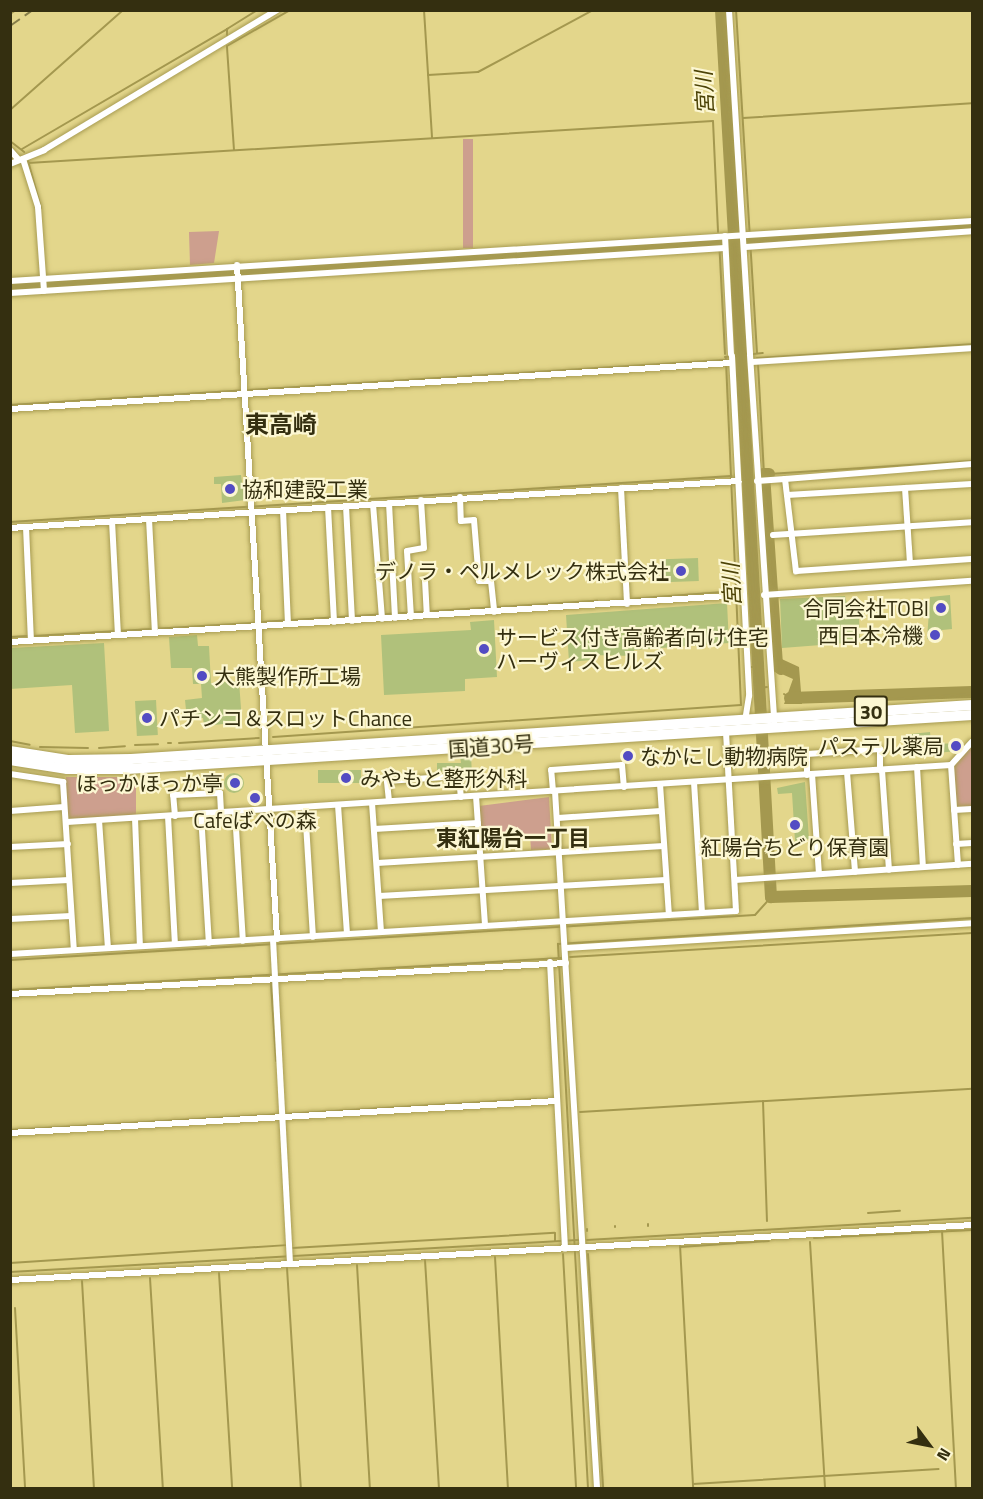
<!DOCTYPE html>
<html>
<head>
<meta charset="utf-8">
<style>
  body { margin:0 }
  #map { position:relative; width:983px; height:1499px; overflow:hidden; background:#e3d68b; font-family:"Titillium Web","Noto Sans JP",sans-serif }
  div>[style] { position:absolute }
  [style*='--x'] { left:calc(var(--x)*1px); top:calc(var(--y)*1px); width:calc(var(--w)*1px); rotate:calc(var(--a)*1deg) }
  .green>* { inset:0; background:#cd9f8e; transform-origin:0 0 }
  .water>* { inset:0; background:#a4984f }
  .stream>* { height:2px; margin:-1px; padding:0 1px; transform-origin:1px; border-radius:1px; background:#a4984f }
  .river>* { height:12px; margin:-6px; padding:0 6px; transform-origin:6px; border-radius:6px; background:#a4984f }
  .building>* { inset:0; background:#b0c17b; transform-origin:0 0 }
  .round { border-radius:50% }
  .roads { filter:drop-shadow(0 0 2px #a89c52) drop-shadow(0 0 2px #a89c52) }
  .minor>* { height:6px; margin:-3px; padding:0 3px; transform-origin:3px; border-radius:3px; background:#fff }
  .trunk>* { height:10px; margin:-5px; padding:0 5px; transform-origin:5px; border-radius:5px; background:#fff }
  .rail>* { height:2px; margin-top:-1px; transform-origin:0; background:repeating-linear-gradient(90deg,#847c48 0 12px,transparent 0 18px) }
  .dots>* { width:16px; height:16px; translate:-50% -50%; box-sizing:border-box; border:3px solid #fcf7d2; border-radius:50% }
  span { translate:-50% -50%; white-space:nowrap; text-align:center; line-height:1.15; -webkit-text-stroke:4.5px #fcf7d2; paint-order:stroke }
  .shield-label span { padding:2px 4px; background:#fcf7d2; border:2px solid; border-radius:4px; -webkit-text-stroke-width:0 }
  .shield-label { font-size:20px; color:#342f10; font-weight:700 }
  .poi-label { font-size:21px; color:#342f10 }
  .left { translate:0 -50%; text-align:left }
  .right { translate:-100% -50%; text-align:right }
  .street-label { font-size:21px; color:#342f10 }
  .water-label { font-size:22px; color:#4c4306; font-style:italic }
  .neighbourhood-label { font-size:22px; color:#342f10; font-weight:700 }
  .quarter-label { font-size:24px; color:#342f10; font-weight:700 }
  .frame { position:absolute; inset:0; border:12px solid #342f10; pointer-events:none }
  .north { position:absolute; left:899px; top:1415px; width:60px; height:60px; -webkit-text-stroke:4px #fcf7d2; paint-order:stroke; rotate:122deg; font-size:16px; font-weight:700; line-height:24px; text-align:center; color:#342f10 }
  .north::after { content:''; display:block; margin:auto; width:21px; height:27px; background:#342f10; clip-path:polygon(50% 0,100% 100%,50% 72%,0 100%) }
</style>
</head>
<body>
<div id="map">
  <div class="green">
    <i style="left:463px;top:139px;width:10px;height:109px"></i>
    <i style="clip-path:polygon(219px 231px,214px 263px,190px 265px,189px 232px)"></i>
    <i style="clip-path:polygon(972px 745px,972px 807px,957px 808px,954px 767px)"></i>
    <i style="left:66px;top:777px;width:70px;height:42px"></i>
    <i style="clip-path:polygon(549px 797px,552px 849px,531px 850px,530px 835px,481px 838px,479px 806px)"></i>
  </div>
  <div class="water">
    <i style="clip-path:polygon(773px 655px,799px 667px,802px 704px,784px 704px,793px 679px,775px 671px)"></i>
  </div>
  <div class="stream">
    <i style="--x:424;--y:10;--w:128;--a:86.4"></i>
    <i style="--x:736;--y:10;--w:343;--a:86.5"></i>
    <i style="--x:10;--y:14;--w:7;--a:-34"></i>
    <i style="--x:227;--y:35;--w:6;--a:-90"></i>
    <i style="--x:227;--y:29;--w:36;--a:-32"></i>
    <i style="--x:428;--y:75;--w:50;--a:-3.4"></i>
    <i style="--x:478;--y:72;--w:131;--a:-28.3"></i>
    <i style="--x:10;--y:110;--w:151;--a:-41.5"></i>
    <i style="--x:743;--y:118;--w:229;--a:-3.7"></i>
    <i style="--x:10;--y:141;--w:18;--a:38"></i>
    <i style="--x:22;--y:149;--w:238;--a:-30.3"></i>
    <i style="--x:234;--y:150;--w:104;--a:-93.9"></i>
    <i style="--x:227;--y:46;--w:73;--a:-29.7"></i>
    <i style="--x:10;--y:158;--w:1;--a:0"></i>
    <i style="--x:28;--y:161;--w:49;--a:74.5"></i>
    <i style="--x:28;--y:163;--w:686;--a:-3.51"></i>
    <i style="--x:713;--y:121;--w:111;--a:87.4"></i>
    <i style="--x:719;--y:239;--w:115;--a:87"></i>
    <i style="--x:725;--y:357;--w:38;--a:-6"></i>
    <i style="--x:757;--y:358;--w:215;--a:-3.7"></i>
    <i style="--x:758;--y:364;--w:110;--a:86.9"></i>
    <i style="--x:10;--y:405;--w:717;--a:-3.6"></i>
    <i style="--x:769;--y:474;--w:203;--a:-3.7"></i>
    <i style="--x:10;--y:522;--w:723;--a:-3.65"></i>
    <i style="--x:630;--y:599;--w:107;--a:-4.3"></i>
    <i style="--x:261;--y:622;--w:337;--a:-3.6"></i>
    <i style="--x:34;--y:636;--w:220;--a:-3.4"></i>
    <i style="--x:10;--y:637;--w:18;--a:-3"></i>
    <i style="--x:748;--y:667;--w:15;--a:0"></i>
    <i style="--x:761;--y:688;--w:6;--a:-9"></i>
    <i style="--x:784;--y:694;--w:7;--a:34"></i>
    <i style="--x:273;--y:737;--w:469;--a:-3.9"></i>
    <i style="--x:741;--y:705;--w:348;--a:-92.5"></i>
    <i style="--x:10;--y:741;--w:20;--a:11"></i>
    <i style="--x:168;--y:743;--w:3;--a:0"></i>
    <i style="--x:179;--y:743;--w:80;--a:-3.6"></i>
    <i style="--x:135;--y:745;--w:23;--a:-2"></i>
    <i style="--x:40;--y:747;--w:48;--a:1.2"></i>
    <i style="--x:99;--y:748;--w:26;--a:-4"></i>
    <i style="--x:570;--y:957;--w:403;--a:-3.4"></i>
    <i style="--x:10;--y:960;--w:746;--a:-3.46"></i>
    <i style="--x:755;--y:915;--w:24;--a:-48"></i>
    <i style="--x:271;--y:983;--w:78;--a:86.3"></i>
    <i style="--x:10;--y:990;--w:552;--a:-3.32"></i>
    <i style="--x:763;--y:1101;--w:120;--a:88.1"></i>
    <i style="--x:580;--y:1112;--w:393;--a:-3.4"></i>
    <i style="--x:10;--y:1130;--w:527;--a:-3.37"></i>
    <i style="--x:868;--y:1213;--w:32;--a:-4"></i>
    <i style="--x:648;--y:1224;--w:2;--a:90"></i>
    <i style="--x:615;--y:1226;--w:1;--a:90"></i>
    <i style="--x:587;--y:1229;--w:2;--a:90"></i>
    <i style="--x:942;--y:1231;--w:257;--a:86.9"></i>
    <i style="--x:814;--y:1238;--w:158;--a:-2.9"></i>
    <i style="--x:587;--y:1240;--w:386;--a:-3.3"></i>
    <i style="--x:810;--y:1242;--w:246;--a:86.5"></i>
    <i style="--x:680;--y:1245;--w:243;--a:86.9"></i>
    <i style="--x:680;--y:1247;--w:89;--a:-3.9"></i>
    <i style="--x:292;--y:1248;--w:263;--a:-3.3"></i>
    <i style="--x:555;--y:1233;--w:8;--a:90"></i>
    <i style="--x:563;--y:1254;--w:234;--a:86.8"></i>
    <i style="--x:588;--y:1254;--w:234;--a:86.3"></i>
    <i style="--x:495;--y:1257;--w:231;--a:86.8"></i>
    <i style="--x:425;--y:1260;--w:228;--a:86.5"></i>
    <i style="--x:10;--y:1263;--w:277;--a:-3.7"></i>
    <i style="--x:357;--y:1265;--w:223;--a:86.7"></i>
    <i style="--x:287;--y:1268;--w:220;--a:86.4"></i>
    <i style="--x:10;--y:1272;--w:569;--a:-3.22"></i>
    <i style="--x:219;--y:1273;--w:215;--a:86.5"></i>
    <i style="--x:150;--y:1278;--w:210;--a:86.5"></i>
    <i style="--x:82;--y:1281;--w:207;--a:86.7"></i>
    <i style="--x:15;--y:1308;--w:180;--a:86.8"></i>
    <i style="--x:693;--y:1484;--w:246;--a:-3.5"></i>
    <i style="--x:588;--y:1488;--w:545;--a:-93.16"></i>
    <i style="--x:558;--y:944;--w:415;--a:-3.6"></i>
  </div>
  <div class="river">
    <i style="--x:721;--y:10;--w:344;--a:86.7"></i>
    <i style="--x:10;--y:287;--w:964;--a:-3.57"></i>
    <i style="--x:741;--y:356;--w:542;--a:86.83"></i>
    <i style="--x:771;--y:897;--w:201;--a:-1.7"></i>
    <i style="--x:769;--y:474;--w:5;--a:180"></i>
    <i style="--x:764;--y:474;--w:192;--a:86.1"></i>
    <i style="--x:777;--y:666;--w:5;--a:37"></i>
    <i style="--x:790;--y:698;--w:182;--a:-1.9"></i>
  </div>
  <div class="building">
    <i style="clip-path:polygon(241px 475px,245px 500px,222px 503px,221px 484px,214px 484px,214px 477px)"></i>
    <i style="left:698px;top:558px;width:23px;height:35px;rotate:88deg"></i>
    <i style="clip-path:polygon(950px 595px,952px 629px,942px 630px,938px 642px,927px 639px,930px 597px)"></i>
    <i style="clip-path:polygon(845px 596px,850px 615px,859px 616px,860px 642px,782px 648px,780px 599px)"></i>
    <i style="clip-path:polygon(727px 603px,729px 643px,634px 650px,635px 656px,591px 655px,591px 660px,569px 662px,566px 615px)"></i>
    <i style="clip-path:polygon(494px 620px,497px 677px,465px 679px,465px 691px,384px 695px,381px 635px,471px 630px,470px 622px)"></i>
    <i style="clip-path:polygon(197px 635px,198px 646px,209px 646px,211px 683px,239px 681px,242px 722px,204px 726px,203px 718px,187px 720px,185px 700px,202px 698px,201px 684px,193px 684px,192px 668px,171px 668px,169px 637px)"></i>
    <i style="clip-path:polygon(104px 643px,109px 731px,75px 733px,72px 685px,10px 689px,10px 648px)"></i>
    <i style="left:156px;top:700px;width:35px;height:21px;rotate:87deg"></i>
    <i style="left:930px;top:732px;width:10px;height:19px;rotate:84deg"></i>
    <i style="clip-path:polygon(958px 743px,957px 751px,937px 753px,937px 744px)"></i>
    <i style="clip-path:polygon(471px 755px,472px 775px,465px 776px,465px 768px,437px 772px,437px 763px,461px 763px,460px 756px)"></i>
    <i style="left:361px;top:770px;width:13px;height:43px;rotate:90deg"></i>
    <i class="round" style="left:224px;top:773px;width:20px;height:20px"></i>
    <i style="clip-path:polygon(805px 782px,809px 839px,795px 841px,792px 793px,778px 794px,777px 788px)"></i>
  </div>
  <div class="roads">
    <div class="minor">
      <i style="--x:729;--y:10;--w:344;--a:86.5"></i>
      <i style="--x:10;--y:150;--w:13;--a:48"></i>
      <i style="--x:23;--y:159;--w:50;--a:72.6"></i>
      <i style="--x:38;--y:207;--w:84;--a:85.9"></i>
      <i style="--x:10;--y:164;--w:37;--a:-22"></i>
      <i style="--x:44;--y:150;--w:272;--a:-31"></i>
      <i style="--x:725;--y:236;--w:118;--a:87.1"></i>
      <i style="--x:745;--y:247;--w:228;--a:-4"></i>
      <i style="--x:237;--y:265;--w:675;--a:86.6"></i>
      <i style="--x:10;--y:281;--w:964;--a:-3.57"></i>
      <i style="--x:10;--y:293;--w:716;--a:-3.6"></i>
      <i style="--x:750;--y:355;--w:367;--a:86.2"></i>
      <i style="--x:732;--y:356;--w:340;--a:87.1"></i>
      <i style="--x:749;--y:696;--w:24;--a:99"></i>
      <i style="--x:751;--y:362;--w:221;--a:-3.6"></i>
      <i style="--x:10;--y:409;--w:723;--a:-3.65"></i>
      <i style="--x:785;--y:479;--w:188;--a:-4.6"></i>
      <i style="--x:757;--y:481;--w:28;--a:-4"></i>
      <i style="--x:785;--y:479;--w:93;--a:83.2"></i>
      <i style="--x:796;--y:571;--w:176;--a:-3.9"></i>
      <i style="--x:621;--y:488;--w:116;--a:87"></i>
      <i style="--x:905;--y:488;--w:75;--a:86.2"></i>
      <i style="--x:787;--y:495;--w:185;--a:-3.4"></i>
      <i style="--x:460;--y:497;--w:24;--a:88"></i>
      <i style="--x:461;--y:521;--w:13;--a:-4"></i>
      <i style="--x:474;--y:520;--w:61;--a:85.3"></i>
      <i style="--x:479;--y:581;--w:12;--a:0"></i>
      <i style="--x:491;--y:581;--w:31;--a:84"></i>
      <i style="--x:389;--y:503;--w:115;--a:87"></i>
      <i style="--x:373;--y:504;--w:115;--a:85.5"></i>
      <i style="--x:346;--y:506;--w:115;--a:87"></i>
      <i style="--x:328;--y:507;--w:115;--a:87"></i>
      <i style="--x:283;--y:510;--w:114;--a:87.5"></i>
      <i style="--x:149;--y:519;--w:114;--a:87"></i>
      <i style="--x:112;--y:521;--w:114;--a:87"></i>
      <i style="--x:26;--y:527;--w:114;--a:87.5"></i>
      <i style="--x:10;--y:528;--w:730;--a:-3.69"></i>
      <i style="--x:773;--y:535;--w:199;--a:-3.7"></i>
      <i style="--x:425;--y:580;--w:35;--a:87"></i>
      <i style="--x:764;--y:595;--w:208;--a:-3.9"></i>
      <i style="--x:411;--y:617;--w:66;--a:-93.5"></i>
      <i style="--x:407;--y:551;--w:17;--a:-10"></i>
      <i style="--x:424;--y:548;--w:48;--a:-93.6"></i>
      <i style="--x:10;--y:642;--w:735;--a:-3.67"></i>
      <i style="--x:951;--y:765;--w:100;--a:86"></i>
      <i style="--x:917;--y:767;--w:100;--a:86.6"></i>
      <i style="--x:882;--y:770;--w:100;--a:86"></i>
      <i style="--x:847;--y:772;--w:100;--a:85.4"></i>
      <i style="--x:10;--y:774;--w:54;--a:8.6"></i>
      <i style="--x:63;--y:782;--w:168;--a:86.3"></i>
      <i style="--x:812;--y:774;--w:100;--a:86"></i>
      <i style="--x:807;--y:775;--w:21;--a:-90"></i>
      <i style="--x:807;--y:754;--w:73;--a:-3.9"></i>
      <i style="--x:880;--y:749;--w:21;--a:90"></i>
      <i style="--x:694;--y:782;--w:131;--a:86.5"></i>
      <i style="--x:660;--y:784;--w:131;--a:86.1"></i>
      <i style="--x:553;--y:791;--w:21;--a:-95"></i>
      <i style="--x:551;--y:770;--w:71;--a:-4"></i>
      <i style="--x:622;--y:765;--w:22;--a:85"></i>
      <i style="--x:555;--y:791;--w:698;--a:86.55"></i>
      <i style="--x:476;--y:796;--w:130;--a:86"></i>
      <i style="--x:389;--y:801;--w:20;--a:-96"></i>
      <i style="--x:387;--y:781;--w:72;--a:-4"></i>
      <i style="--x:459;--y:776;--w:21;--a:85"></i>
      <i style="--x:372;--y:803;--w:129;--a:86"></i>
      <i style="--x:338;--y:805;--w:129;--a:86"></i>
      <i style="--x:305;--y:807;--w:130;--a:86.5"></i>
      <i style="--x:954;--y:810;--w:18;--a:-3"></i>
      <i style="--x:10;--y:811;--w:54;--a:-4.2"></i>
      <i style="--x:235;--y:812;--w:129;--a:86.5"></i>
      <i style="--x:201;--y:814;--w:129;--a:86.5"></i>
      <i style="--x:168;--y:816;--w:128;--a:86.9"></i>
      <i style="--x:175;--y:816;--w:21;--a:-95"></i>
      <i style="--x:173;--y:795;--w:47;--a:-2.4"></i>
      <i style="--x:220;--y:793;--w:20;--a:87"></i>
      <i style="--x:135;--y:818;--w:128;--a:87.8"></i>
      <i style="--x:558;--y:818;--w:103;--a:-3.9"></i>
      <i style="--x:99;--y:820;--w:128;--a:86"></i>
      <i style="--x:67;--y:822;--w:886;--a:-3.69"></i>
      <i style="--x:951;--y:765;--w:31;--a:-48"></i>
      <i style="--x:374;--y:829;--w:104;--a:-3.3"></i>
      <i style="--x:956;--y:844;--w:16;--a:-4"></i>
      <i style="--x:10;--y:847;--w:58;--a:-3"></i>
      <i style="--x:377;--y:863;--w:287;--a:-3.4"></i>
      <i style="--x:735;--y:880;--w:238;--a:-3.9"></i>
      <i style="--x:10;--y:883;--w:59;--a:-2.9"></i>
      <i style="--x:379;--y:896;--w:287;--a:-3.2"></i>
      <i style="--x:10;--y:919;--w:61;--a:-2.8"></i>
      <i style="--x:273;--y:939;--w:325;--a:87"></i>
      <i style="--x:566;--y:948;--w:407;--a:-3.5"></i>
      <i style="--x:10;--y:954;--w:727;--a:-3.39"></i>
      <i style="--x:736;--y:911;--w:181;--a:-93.2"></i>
      <i style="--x:550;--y:962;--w:287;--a:87"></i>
      <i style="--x:10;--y:994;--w:557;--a:-3.19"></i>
      <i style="--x:10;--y:1133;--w:548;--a:-3.35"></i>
      <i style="--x:10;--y:1280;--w:964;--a:-3.27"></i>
    </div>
    <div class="trunk">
      <i style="--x:10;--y:751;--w:60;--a:8.7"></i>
      <i style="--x:69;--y:760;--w:62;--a:-0.9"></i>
      <i style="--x:131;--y:759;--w:843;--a:-3.67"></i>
      <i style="--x:10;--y:760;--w:58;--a:9"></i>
      <i style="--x:67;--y:769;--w:60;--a:0"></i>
      <i style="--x:127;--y:769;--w:847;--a:-3.66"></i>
    </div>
  </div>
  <div class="rail">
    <i style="--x:10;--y:26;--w:28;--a:-35"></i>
  </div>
  <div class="dots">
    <i style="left:230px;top:489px;background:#534cc3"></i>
    <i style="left:681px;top:571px;background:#534cc3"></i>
    <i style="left:941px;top:608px;background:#534cc3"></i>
    <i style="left:935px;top:635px;background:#534cc3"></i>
    <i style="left:484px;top:649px;background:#534cc3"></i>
    <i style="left:202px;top:676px;background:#534cc3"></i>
    <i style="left:147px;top:718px;background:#534cc3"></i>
    <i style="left:956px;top:746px;background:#534cc3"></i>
    <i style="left:628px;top:756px;background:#534cc3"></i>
    <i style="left:346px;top:778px;background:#534cc3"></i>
    <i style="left:235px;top:783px;background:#534cc3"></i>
    <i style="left:255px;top:798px;background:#534cc3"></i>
    <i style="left:795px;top:825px;background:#534cc3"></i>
  </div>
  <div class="shield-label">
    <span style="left:871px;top:711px">30</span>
  </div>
  <div class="poi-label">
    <span class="left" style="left:242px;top:489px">協和建設工業</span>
    <span class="right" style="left:669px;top:571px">デノラ・ペルメレック株式会社</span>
    <span class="right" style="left:929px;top:608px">合同会社TOBI</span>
    <span class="right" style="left:923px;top:635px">西日本冷機</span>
    <span class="left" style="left:496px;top:649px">サービス付き高齢者向け住宅<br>ハーヴィスヒルズ</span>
    <span class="left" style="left:214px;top:676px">大熊製作所工場</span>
    <span class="left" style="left:159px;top:718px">パチンコ＆スロットChance</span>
    <span class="right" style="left:944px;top:746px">パステル薬局</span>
    <span class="left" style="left:640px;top:756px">なかにし動物病院</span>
    <span class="left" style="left:360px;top:778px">みやもと整形外科</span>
    <span class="right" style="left:223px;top:783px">ほっかほっか亭</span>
    <span style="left:255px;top:820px">Cafeばべの森</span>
    <span style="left:795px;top:847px">紅陽台ちどり保育園</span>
  </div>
  <div class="street-label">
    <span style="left:491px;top:746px;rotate:-4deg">国道30号</span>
  </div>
  <div class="water-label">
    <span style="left:705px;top:93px;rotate:-93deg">宮川</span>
    <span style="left:732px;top:585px;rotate:-93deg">宮川</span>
  </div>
  <div class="neighbourhood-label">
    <span style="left:513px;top:839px">東紅陽台一丁目</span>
  </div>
  <div class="quarter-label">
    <span style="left:281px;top:425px">東高崎</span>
  </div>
  <div class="frame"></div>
  <div class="north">N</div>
</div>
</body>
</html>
